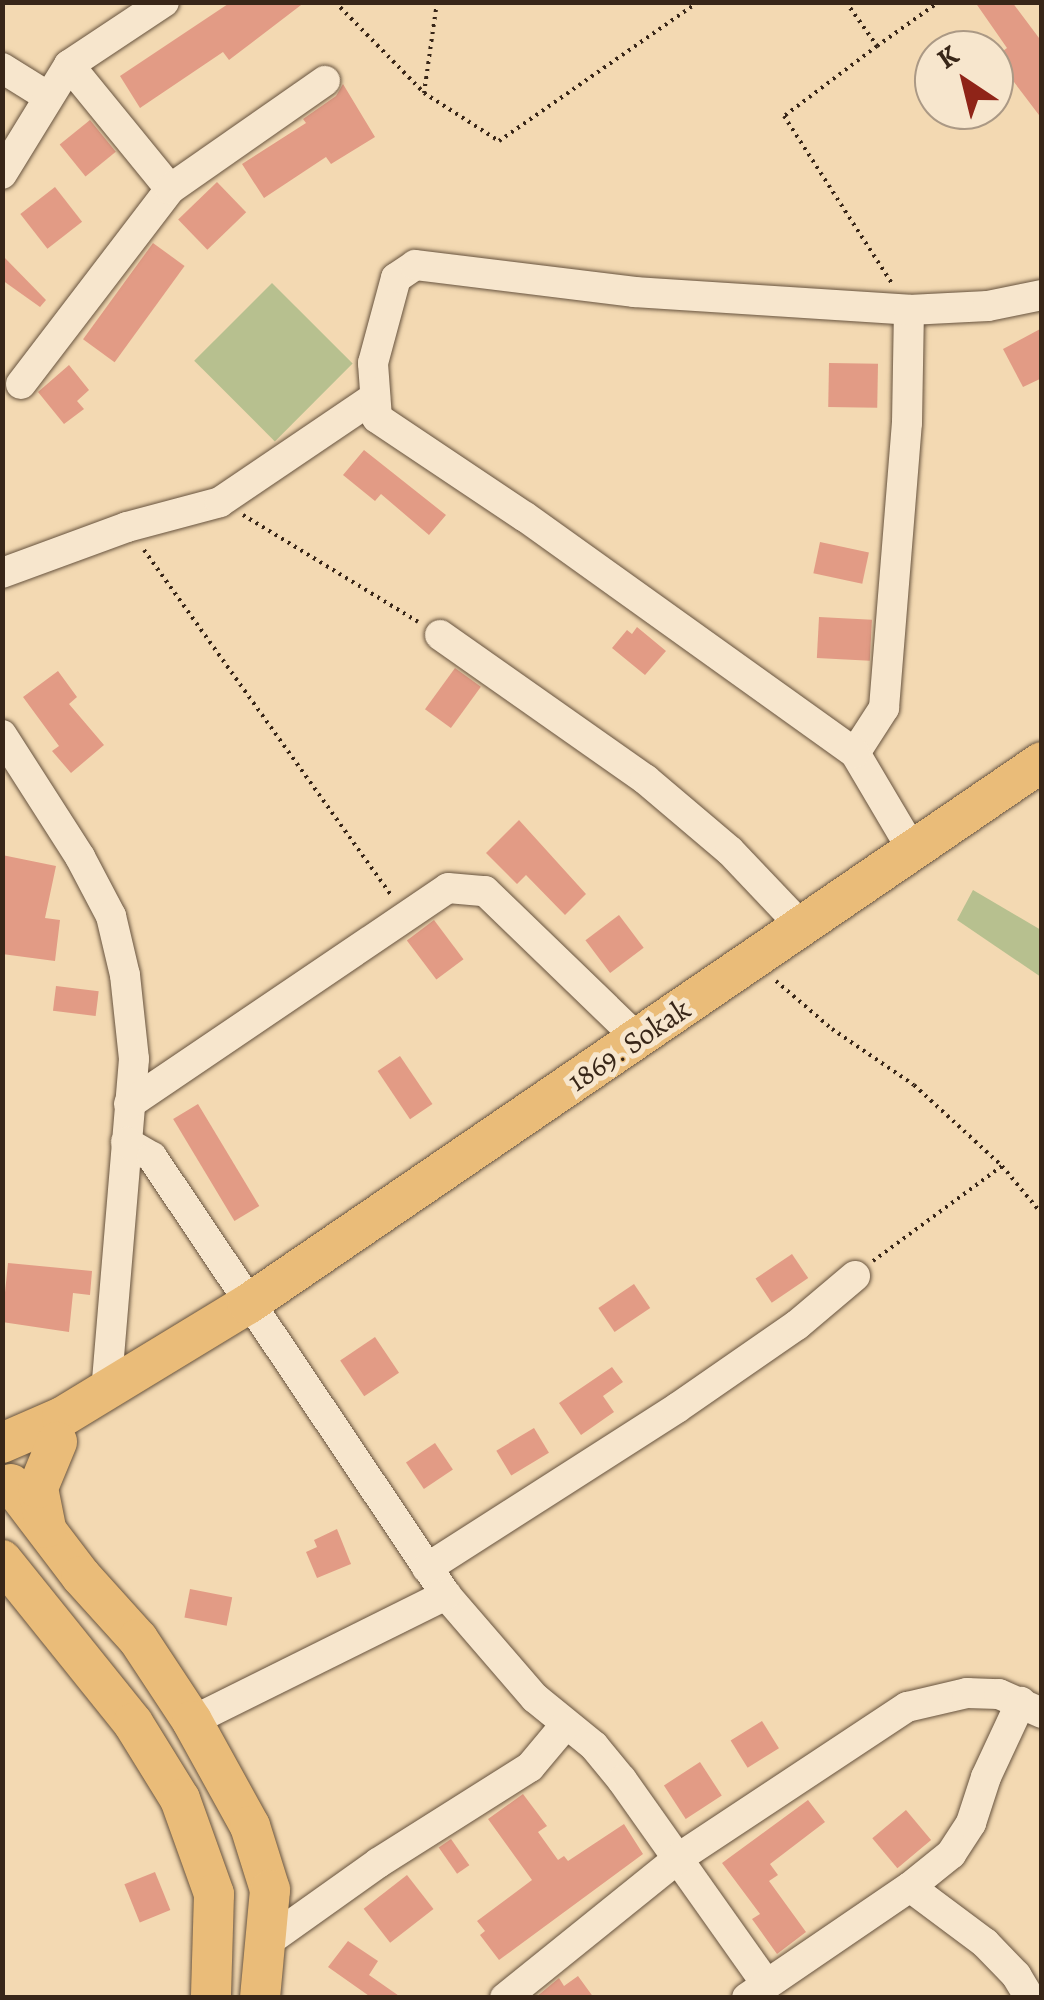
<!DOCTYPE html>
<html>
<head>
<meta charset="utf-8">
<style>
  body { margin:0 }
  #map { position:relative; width:1044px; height:2000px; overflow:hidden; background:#f3d9b2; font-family:Alegreya,serif }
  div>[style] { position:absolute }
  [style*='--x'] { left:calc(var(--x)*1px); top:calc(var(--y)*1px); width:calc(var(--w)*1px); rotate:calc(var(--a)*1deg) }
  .green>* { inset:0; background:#b7c08f; transform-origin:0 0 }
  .building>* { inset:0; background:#e29b85; transform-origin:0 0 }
  .path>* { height:4px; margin-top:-2px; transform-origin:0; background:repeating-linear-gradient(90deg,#382618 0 2.5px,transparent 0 7.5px) }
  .roads { filter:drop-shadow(0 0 2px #67533e) drop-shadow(0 0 2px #67533e) }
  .minor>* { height:30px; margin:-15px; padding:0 15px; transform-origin:15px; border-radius:15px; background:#f7e6cd }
  .major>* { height:40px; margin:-20px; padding:0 20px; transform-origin:20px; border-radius:20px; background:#eabc79 }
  span { translate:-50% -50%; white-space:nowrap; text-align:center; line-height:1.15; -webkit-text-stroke:10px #f7e6cd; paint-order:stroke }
  .street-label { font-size:30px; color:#382618 }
  .frame { position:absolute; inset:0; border:5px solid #382618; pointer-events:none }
  .north { position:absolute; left:914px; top:30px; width:100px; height:100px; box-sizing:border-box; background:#f7e6cd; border:2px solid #ab9985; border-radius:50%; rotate:325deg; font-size:28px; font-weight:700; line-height:40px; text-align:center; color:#382618 }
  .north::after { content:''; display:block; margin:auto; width:35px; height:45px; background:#8f2418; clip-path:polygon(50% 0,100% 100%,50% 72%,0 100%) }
</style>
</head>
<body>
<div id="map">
  <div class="green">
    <i style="left:272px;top:283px;width:114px;height:110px;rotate:45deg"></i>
    <i style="clip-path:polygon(973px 890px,1041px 930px,1041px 977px,957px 920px)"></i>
  </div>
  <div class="building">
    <i style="clip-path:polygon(231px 2px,305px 2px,229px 60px,223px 52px,140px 108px,120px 76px)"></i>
    <i style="clip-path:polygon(975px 2px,1012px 2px,1042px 42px,1042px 119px,995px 57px,1007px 48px)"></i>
    <i style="clip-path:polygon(343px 84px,375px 137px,331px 164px,326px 157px,264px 198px,242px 164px,306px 123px,303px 119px,336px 96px)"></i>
    <i style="left:90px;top:120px;width:41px;height:39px;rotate:51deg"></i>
    <i style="left:217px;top:182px;width:42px;height:54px;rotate:46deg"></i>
    <i style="left:55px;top:187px;width:44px;height:44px;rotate:52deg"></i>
    <i style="left:153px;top:243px;width:39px;height:119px;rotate:36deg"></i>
    <i style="clip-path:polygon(2px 255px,46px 300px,40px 307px,2px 280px)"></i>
    <i style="clip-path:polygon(1042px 328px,1042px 378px,1023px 387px,1003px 349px)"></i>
    <i style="left:829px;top:363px;width:49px;height:44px;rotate:1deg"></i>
    <i style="clip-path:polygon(69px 365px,89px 390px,77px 401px,84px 409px,64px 424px,38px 392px)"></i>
    <i style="clip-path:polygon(364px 450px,446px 515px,429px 535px,381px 494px,375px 501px,343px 475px)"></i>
    <i style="left:820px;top:542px;width:50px;height:32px;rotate:12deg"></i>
    <i style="left:819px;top:617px;width:53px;height:41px;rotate:3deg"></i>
    <i style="clip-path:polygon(637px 627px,666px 651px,645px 675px,612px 648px,627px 630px,632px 634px)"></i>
    <i style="left:455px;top:668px;width:32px;height:51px;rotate:36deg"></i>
    <i style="clip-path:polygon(58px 671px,77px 697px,69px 704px,104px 745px,71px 773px,52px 751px,59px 746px,23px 697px)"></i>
    <i style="clip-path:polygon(519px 820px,586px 894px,565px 915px,526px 875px,517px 884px,486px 853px)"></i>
    <i style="clip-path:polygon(2px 855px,56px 866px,45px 918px,60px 920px,55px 961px,2px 954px)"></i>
    <i style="left:619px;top:915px;width:41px;height:42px;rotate:53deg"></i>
    <i style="left:434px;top:920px;width:49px;height:34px;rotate:53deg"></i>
    <i style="left:56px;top:986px;width:43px;height:25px;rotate:7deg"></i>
    <i style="left:400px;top:1056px;width:58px;height:27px;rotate:56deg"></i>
    <i style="left:198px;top:1104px;width:119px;height:29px;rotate:59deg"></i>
    <i style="left:792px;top:1254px;width:29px;height:44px;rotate:56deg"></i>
    <i style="clip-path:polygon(8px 1263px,92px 1271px,90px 1295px,73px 1293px,69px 1332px,2px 1322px)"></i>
    <i style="left:634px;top:1284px;width:29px;height:43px;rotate:56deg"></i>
    <i style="left:375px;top:1337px;width:43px;height:42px;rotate:56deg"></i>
    <i style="clip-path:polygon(612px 1367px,623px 1382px,603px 1396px,614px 1412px,581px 1435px,559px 1403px)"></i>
    <i style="left:534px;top:1428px;width:29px;height:44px;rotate:59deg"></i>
    <i style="left:435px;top:1443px;width:32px;height:35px;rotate:56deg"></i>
    <i style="clip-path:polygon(337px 1529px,351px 1564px,317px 1578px,306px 1552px,317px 1547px,314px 1540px)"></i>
    <i style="left:190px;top:1589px;width:43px;height:29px;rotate:11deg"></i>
    <i style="left:762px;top:1721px;width:32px;height:37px;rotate:58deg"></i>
    <i style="left:700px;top:1762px;width:40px;height:43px;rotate:57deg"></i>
    <i style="clip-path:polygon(523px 1794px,547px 1826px,538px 1832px,558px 1860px,564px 1856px,568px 1861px,624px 1824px,643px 1854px,499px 1960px,480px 1935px,485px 1931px,477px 1921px,532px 1880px,488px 1819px)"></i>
    <i style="clip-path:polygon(808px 1800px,825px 1822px,770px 1864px,778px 1875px,769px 1881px,806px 1932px,777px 1954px,752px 1919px,760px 1914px,722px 1863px)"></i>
    <i style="left:906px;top:1810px;width:39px;height:44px;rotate:50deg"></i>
    <i style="left:451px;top:1839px;width:32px;height:15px;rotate:55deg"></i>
    <i style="left:155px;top:1872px;width:41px;height:33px;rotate:68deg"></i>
    <i style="left:407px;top:1875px;width:43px;height:55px;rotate:52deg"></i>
    <i style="clip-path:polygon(348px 1941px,378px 1961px,369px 1975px,402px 1998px,372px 1998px,328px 1967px)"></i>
    <i style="clip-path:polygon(578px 1976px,594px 1998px,535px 1998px,559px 1978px,564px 1986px)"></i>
  </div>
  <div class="path">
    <i style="--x:335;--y:2;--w:126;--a:45.6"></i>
    <i style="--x:437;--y:2;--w:92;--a:98.1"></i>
    <i style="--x:424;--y:93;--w:89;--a:32.6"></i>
    <i style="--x:499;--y:141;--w:243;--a:-34.9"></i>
    <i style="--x:846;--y:2;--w:54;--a:54.8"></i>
    <i style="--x:877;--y:46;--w:76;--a:-35.4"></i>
    <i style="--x:877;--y:46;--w:116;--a:143"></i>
    <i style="--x:784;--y:116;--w:201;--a:57.2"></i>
    <i style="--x:243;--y:515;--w:205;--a:31.4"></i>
    <i style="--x:144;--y:550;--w:426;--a:54.4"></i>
    <i style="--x:776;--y:981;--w:74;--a:40.6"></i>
    <i style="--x:832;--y:1029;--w:99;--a:34.3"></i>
    <i style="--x:914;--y:1085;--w:120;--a:42.6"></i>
    <i style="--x:1002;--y:1166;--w:62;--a:50.2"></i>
    <i style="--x:873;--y:1261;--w:160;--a:-36.4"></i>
  </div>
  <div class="roads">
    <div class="minor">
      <i style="--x:69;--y:65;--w:160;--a:50.8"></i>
      <i style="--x:2;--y:68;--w:53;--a:31.9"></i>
      <i style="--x:2;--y:174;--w:128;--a:-58.4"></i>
      <i style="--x:69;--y:65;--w:114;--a:-33.6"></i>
      <i style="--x:21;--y:384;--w:245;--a:-52.6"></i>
      <i style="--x:170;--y:189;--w:189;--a:-34.9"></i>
      <i style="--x:2;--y:573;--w:133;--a:-20.2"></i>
      <i style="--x:127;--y:527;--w:96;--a:-15"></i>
      <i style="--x:220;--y:502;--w:187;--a:-34.1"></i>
      <i style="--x:440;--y:635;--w:251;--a:35.1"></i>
      <i style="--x:645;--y:779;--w:111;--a:40.3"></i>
      <i style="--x:730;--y:851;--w:105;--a:46.5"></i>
      <i style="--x:2;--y:735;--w:145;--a:57.4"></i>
      <i style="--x:80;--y:857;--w:67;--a:62.3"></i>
      <i style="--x:111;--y:916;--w:61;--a:76.7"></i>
      <i style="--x:125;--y:975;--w:84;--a:83.9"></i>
      <i style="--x:134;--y:1059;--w:333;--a:94.8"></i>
      <i style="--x:855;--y:753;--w:54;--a:-57.2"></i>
      <i style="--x:884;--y:708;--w:286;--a:-85.4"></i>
      <i style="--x:907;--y:423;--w:113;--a:-89"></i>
      <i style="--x:913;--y:851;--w:114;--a:-120.6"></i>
      <i style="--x:855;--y:753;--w:406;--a:-144.4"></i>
      <i style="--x:525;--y:517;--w:178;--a:-146.2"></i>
      <i style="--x:377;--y:418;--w:55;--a:-94.2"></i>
      <i style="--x:373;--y:363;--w:88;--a:-74.9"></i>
      <i style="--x:396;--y:278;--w:23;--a:-34"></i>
      <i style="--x:415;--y:265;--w:221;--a:7"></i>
      <i style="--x:634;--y:292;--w:276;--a:3.7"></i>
      <i style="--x:909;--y:310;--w:79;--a:-2.9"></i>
      <i style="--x:988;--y:306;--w:55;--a:-11.5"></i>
      <i style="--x:129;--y:1104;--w:385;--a:-34.1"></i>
      <i style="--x:448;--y:888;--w:37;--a:5"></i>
      <i style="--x:485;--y:891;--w:213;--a:44"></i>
      <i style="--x:126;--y:1142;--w:30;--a:30"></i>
      <i style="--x:152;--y:1157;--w:528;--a:56.13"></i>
      <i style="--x:446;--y:1595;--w:136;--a:49.2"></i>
      <i style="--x:535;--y:1698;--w:76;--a:39.1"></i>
      <i style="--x:594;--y:1746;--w:44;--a:50.5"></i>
      <i style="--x:622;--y:1780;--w:247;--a:54.7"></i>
      <i style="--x:427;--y:1568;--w:297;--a:-32.6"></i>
      <i style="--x:677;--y:1408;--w:146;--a:-34.7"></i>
      <i style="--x:797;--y:1325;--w:76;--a:-40.2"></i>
      <i style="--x:192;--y:1721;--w:284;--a:-26.4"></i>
      <i style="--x:910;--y:1887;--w:94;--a:36.7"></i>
      <i style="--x:985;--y:1943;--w:45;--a:45.9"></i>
      <i style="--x:1016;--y:1975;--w:27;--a:59"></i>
      <i style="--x:267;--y:1942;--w:136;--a:-35.4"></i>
      <i style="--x:378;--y:1863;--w:180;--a:-32.3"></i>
      <i style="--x:530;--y:1767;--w:56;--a:-50.1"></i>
      <i style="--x:505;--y:1998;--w:221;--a:-38.9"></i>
      <i style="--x:677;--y:1859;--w:276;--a:-33.5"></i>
      <i style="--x:907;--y:1707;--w:62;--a:-13.1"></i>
      <i style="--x:967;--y:1693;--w:32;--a:2"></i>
      <i style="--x:999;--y:1694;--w:47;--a:23.8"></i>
      <i style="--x:747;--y:1998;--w:197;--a:-34.3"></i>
      <i style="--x:910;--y:1887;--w:53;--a:-38.8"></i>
      <i style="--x:951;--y:1854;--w:37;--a:-57"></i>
      <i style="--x:971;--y:1823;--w:48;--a:-71.9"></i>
      <i style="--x:986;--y:1777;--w:83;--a:-65"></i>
    </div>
    <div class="major">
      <i style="--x:2;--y:1443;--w:65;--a:-23.4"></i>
      <i style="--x:62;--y:1417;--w:218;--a:-31.3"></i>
      <i style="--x:248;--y:1304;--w:961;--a:-34.32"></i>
      <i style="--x:11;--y:1484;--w:116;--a:52.7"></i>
      <i style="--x:81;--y:1576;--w:85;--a:47.9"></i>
      <i style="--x:138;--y:1639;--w:98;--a:56.6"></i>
      <i style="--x:192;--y:1721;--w:120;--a:61.1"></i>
      <i style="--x:250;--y:1826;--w:67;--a:72.6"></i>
      <i style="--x:270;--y:1890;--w:108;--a:95.3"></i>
      <i style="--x:46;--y:1528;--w:41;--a:-101.3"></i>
      <i style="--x:38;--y:1488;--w:50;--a:-67.6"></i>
      <i style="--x:2;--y:1560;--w:209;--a:51.2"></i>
      <i style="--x:133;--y:1723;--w:89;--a:58.3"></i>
      <i style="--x:180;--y:1799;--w:101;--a:70.3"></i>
      <i style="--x:214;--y:1894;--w:104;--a:91.7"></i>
    </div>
  </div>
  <div class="street-label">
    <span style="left:629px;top:1045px;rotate:-34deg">1869. Sokak</span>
  </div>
  <div class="frame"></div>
  <div class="north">K</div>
</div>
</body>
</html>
